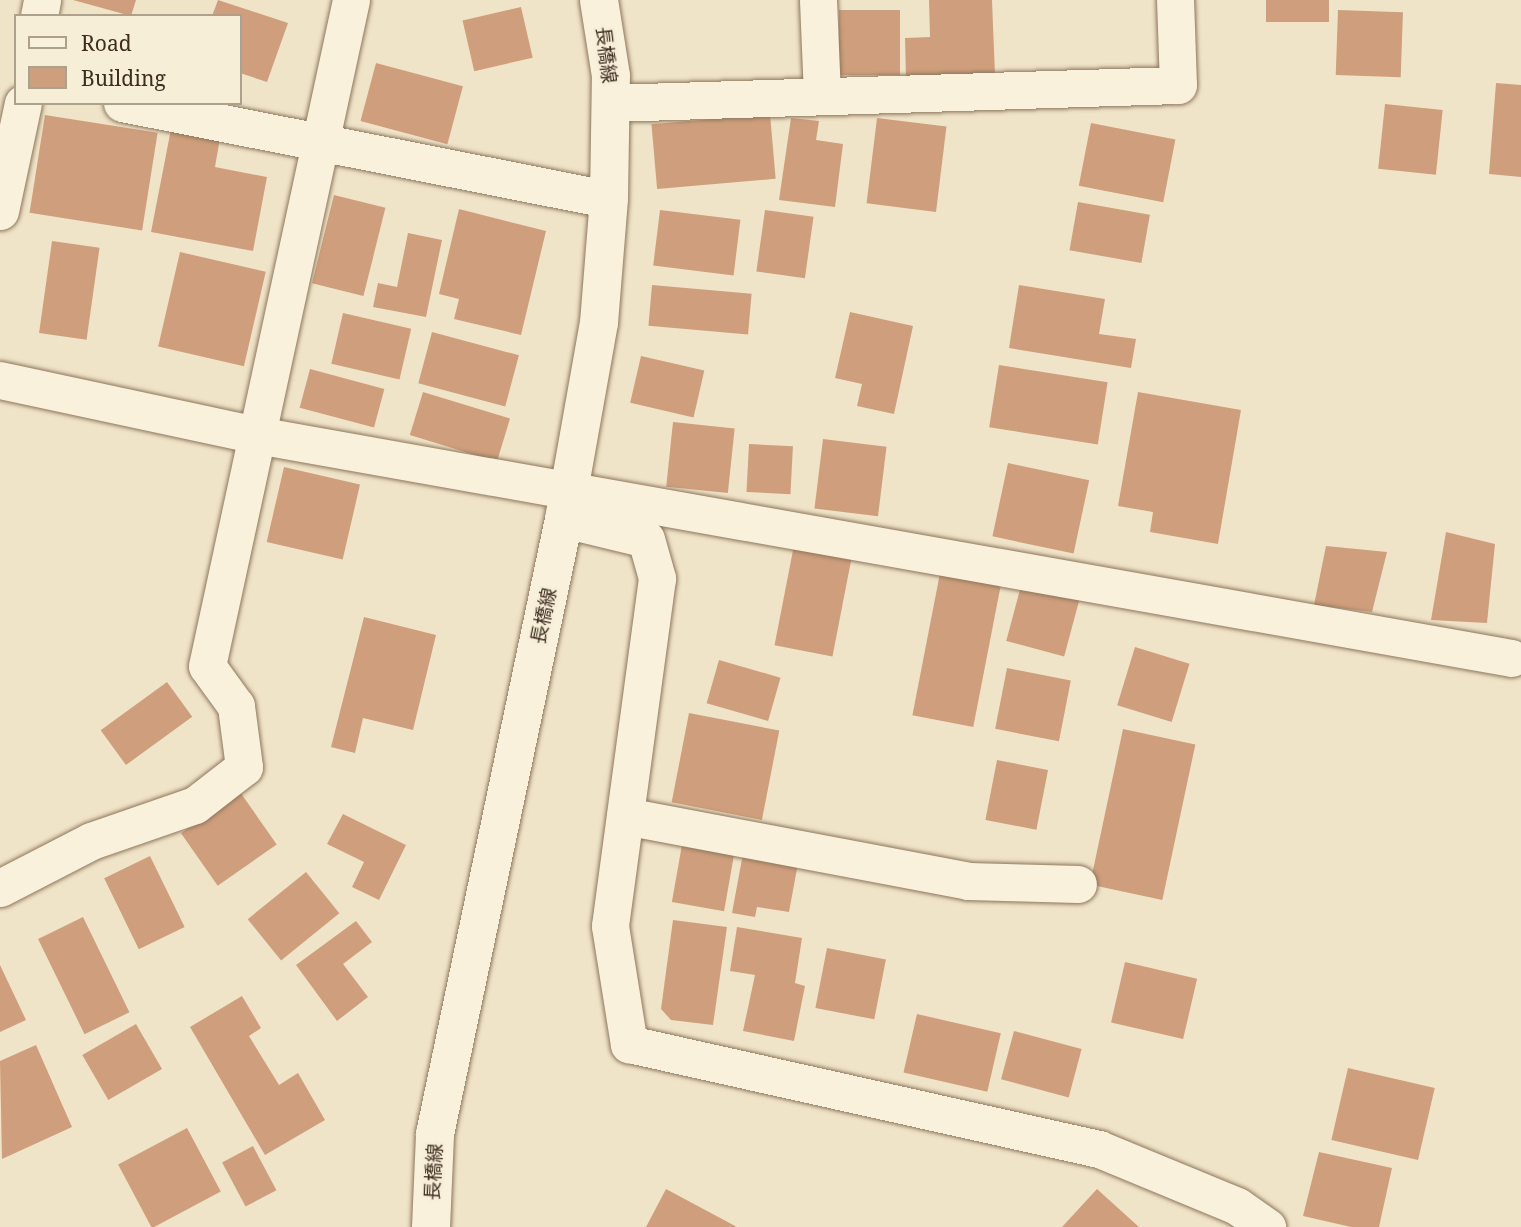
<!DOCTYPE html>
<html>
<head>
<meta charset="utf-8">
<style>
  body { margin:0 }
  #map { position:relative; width:1521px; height:1227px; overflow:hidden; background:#f0e4c8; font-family:"Noto Serif","Noto Sans JP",serif }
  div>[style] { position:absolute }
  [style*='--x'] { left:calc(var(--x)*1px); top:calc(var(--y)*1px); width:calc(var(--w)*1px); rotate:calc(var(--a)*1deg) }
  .building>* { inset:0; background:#cf9f7d; transform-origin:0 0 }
  .roads { filter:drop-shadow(0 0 2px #8d765c) drop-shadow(0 0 2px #8d765c) }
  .street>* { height:37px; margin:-18.5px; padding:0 18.5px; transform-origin:18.5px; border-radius:18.5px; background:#faf1dc }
  .secondary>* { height:38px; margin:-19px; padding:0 19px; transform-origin:19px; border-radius:19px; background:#faf1dc }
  span { translate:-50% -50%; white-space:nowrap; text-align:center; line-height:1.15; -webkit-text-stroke:5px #f7eed8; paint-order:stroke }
  .street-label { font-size:19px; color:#3d2e20 }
  .legend { position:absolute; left:14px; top:14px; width:228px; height:91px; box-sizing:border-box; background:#f7eed8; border:2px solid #ada18e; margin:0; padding:9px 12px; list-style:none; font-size:21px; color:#3d2e20 }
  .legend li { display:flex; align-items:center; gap:14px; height:35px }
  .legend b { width:35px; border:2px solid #ada18e }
</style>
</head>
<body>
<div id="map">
  <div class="building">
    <i style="clip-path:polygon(73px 0,136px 0,131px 16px)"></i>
    <i style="clip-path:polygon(218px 0,288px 23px,267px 82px,240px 73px,240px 16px,212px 16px)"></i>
    <i style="clip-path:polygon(929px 0,992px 0,995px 75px,906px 78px,905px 38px,930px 37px)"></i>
    <i style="left:1266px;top:0;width:63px;height:22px"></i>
    <i style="left:521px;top:7px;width:52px;height:60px;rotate:77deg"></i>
    <i style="left:900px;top:10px;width:65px;height:61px;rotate:90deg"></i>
    <i style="left:1338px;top:10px;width:65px;height:65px;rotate:2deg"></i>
    <i style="left:376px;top:63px;width:90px;height:60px;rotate:15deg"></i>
    <i style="clip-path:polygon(1496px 83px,1521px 85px,1521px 177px,1489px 174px)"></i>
    <i style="left:1385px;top:104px;width:58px;height:65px;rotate:6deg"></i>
    <i style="left:770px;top:114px;width:65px;height:119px;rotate:85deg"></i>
    <i style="left:45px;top:115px;width:114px;height:99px;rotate:9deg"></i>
    <i style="clip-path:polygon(791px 118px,819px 121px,816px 140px,843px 144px,835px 207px,779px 200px)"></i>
    <i style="left:877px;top:118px;width:70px;height:86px;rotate:7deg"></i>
    <i style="left:1091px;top:123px;width:86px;height:64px;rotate:11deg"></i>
    <i style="clip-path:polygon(171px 129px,220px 138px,215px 167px,267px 177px,253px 251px,151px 232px)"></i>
    <i style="left:334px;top:195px;width:53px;height:91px;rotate:14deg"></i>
    <i style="left:1078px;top:202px;width:73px;height:49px;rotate:10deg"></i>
    <i style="clip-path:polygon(459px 209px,546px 231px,521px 335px,454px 319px,459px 299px,439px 294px)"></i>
    <i style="left:660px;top:210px;width:81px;height:56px;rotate:7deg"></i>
    <i style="left:765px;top:210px;width:49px;height:62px;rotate:8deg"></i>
    <i style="clip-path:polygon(408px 233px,442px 240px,426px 317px,373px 307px,378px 283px,397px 287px)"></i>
    <i style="left:52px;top:241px;width:48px;height:93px;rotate:8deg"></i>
    <i style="left:180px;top:252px;width:88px;height:97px;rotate:13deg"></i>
    <i style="left:652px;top:285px;width:100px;height:41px;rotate:5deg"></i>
    <i style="clip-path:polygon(1019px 285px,1105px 299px,1099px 334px,1136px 339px,1131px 368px,1009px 348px)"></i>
    <i style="clip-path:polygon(850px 312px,913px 326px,894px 414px,857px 406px,862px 384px,835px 378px)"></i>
    <i style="left:343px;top:313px;width:70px;height:52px;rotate:13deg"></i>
    <i style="left:432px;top:332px;width:90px;height:53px;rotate:15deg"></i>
    <i style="left:641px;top:356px;width:65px;height:48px;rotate:13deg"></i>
    <i style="left:999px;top:365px;width:110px;height:63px;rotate:9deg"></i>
    <i style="left:310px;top:369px;width:77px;height:40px;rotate:15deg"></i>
    <i style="left:423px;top:392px;width:91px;height:45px;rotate:17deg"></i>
    <i style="clip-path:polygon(1138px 392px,1241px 410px,1218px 544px,1150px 532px,1153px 512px,1118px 506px)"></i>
    <i style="left:673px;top:422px;width:62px;height:65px;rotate:6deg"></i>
    <i style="left:823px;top:439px;width:64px;height:70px;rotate:7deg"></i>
    <i style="left:749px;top:444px;width:44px;height:48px;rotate:3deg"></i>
    <i style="left:1008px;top:463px;width:83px;height:75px;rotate:12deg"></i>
    <i style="left:284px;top:467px;width:78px;height:77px;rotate:13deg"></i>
    <i style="clip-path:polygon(1446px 532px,1495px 544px,1487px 623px,1431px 620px)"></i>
    <i style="left:794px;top:545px;width:59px;height:102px;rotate:11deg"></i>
    <i style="clip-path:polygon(1326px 546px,1387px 552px,1372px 612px,1314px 605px)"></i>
    <i style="left:941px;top:568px;width:62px;height:150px;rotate:11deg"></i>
    <i style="left:1022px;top:582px;width:60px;height:61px;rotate:15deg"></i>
    <i style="clip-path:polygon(364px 617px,436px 635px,413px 730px,363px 718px,355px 753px,331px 747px)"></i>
    <i style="left:1135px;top:647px;width:57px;height:61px;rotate:17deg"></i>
    <i style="left:719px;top:660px;width:64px;height:45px;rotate:16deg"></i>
    <i style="left:1007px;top:668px;width:65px;height:62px;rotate:11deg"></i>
    <i style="left:167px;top:682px;width:43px;height:82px;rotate:54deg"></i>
    <i style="left:689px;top:713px;width:92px;height:91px;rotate:11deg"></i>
    <i style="left:1123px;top:729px;width:74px;height:159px;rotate:12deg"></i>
    <i style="left:997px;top:760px;width:52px;height:61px;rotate:11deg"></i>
    <i style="left:240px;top:792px;width:64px;height:72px;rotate:55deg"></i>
    <i style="clip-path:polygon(343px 814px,406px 845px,379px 900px,352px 887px,364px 862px,327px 844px)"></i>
    <i style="left:683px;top:839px;width:53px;height:64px;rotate:10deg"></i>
    <i style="clip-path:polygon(744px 848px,799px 858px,789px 912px,757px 907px,755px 917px,732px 913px)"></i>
    <i style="left:150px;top:856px;width:79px;height:51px;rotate:64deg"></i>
    <i style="left:306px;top:872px;width:53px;height:75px;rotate:51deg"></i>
    <i style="left:83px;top:917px;width:106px;height:50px;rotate:64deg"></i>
    <i style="clip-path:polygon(673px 920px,727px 927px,713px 1025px,671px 1020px,661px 1009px)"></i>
    <i style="clip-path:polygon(356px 921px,372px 942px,343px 964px,368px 997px,337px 1021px,296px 965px)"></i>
    <i style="clip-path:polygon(737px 927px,802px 938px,795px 983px,805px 986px,794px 1041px,743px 1031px,755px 975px,730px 971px)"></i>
    <i style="left:827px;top:948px;width:60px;height:61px;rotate:11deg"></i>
    <i style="left:1125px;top:962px;width:74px;height:62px;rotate:13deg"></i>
    <i style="clip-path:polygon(0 965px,26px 1020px,0 1032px)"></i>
    <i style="clip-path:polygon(242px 996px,261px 1028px,249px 1036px,279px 1085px,298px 1073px,325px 1120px,265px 1155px,190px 1027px)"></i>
    <i style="left:917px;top:1014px;width:86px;height:60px;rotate:13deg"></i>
    <i style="left:136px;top:1024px;width:52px;height:62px;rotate:60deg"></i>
    <i style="left:1014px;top:1031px;width:70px;height:50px;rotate:15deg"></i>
    <i style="clip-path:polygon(36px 1045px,72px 1127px,2px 1159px,0 1061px)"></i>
    <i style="left:1348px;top:1068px;width:89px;height:74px;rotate:13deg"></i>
    <i style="left:187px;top:1128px;width:72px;height:78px;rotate:62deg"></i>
    <i style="left:253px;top:1146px;width:50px;height:35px;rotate:62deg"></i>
    <i style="clip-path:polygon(1319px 1152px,1392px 1168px,1379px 1227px,1351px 1227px,1303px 1216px)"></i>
    <i style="clip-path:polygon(666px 1189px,737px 1227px,646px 1227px)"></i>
    <i style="clip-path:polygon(1097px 1189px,1139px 1227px,1062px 1227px)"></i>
  </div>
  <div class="roads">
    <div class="street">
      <i style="--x:818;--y:0;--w:94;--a:87.6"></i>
      <i style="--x:39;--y:16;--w:16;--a:-79"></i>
      <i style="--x:122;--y:103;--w:496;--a:11.2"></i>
      <i style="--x:611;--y:103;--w:567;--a:-1.82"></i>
      <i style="--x:1178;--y:85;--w:85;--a:-92"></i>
      <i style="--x:0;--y:211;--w:110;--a:-78"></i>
      <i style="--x:0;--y:380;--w:263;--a:12.1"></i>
      <i style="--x:257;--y:435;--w:1274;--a:10.08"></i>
      <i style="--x:564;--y:519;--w:84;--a:13.7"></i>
      <i style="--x:646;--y:539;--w:41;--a:74.2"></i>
      <i style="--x:657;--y:578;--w:351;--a:97.7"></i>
      <i style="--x:610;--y:926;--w:120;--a:80.9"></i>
      <i style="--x:629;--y:1044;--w:482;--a:12.6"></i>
      <i style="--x:1099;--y:1149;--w:149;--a:22.4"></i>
      <i style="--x:1237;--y:1206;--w:37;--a:35"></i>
      <i style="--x:625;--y:816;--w:349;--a:10.7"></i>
      <i style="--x:968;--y:881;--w:110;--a:1.6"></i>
      <i style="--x:0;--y:888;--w:102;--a:-27.3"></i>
      <i style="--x:91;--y:841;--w:110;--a:-19.1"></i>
      <i style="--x:195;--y:805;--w:62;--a:-37.8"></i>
      <i style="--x:244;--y:767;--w:62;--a:-97.5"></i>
      <i style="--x:236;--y:706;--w:49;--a:-125.9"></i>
      <i style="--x:207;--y:666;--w:681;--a:-77.8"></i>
    </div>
    <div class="secondary">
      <i style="--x:431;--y:1227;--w:93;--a:-87.5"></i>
      <i style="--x:435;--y:1134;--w:628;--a:-78.15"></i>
      <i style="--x:564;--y:519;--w:199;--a:-79.9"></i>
      <i style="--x:599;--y:323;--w:124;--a:-85.4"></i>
      <i style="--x:609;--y:199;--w:123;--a:-89.1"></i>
      <i style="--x:611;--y:76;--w:77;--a:-99"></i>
    </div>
  </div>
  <div class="street-label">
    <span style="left:606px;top:55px;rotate:83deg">長橋線</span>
    <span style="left:544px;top:616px;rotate:-78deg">長橋線</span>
    <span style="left:434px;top:1172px;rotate:-87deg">長橋線</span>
  </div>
  <ul class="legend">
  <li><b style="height:9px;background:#faf1dc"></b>Road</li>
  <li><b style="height:19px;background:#cf9f7d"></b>Building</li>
  </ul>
</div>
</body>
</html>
